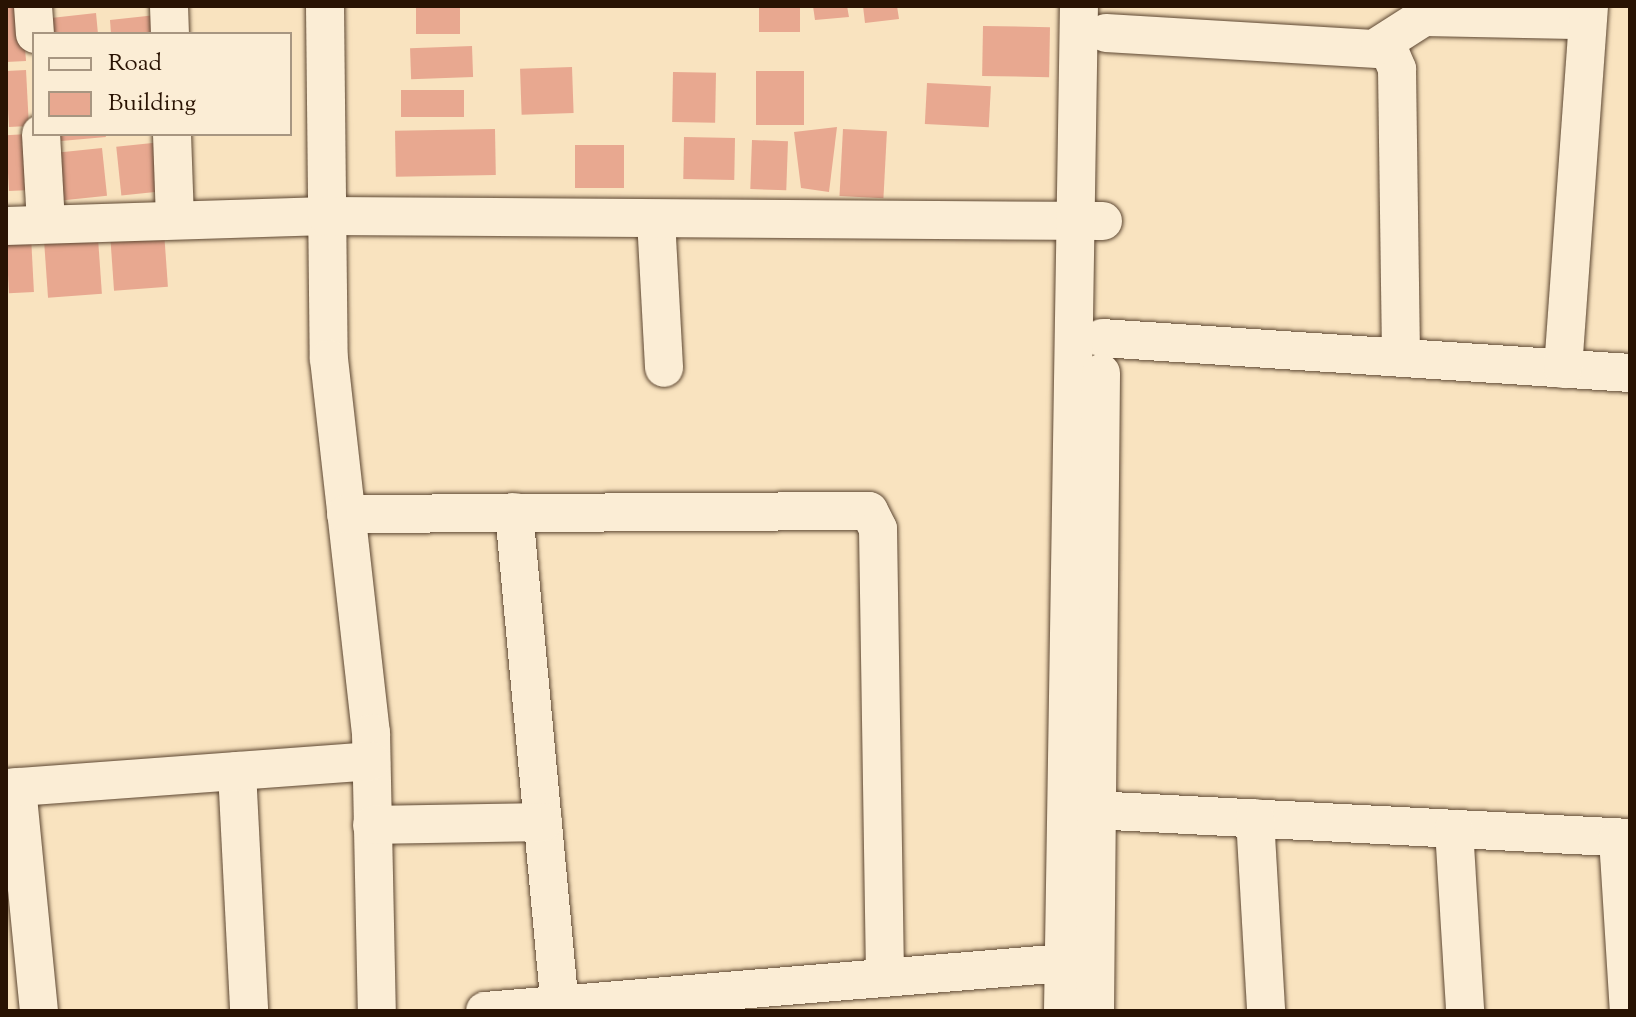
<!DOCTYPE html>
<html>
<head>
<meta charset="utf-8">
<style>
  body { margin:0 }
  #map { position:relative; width:1636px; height:1017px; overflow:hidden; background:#f9e3bf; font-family:"Sorts Mill Goudy",serif }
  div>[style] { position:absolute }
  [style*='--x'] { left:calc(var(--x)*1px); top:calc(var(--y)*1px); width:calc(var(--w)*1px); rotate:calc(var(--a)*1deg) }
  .building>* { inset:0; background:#e8a890; transform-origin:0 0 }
  .roads { filter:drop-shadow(0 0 2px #5d4732) drop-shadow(0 0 2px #5d4732) }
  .minor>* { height:38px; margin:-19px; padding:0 19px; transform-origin:19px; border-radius:19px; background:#fbedd5 }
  span { translate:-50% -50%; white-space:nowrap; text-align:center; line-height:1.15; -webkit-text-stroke:6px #fbedd5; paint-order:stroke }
  .frame { position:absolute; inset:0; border:8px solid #291303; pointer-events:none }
  .legend { position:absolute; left:32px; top:32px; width:260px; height:104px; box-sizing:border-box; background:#fbedd5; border:2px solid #a79681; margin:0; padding:10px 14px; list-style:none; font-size:24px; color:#291303 }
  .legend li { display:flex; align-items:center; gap:16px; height:40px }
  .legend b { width:40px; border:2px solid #a79681 }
</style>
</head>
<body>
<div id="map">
  <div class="building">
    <i style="clip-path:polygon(6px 6px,22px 6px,26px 61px,6px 62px)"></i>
    <i style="left:416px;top:6px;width:44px;height:28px"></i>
    <i style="left:759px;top:6px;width:41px;height:26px"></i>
    <i style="clip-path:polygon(813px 6px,847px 6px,849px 17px,815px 20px)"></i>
    <i style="clip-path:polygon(863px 6px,897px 6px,899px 19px,865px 23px)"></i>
    <i style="clip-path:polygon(96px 13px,98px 34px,52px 34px,51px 18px)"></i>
    <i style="clip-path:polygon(156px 15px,158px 34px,111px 34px,110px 20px)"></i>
    <i style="left:983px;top:26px;width:67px;height:50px;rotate:1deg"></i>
    <i style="left:472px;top:46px;width:31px;height:62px;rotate:88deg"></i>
    <i style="left:572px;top:67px;width:46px;height:52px;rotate:88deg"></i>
    <i style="left:26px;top:70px;width:56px;height:20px;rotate:87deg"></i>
    <i style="left:756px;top:71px;width:48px;height:54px"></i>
    <i style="left:673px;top:72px;width:43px;height:50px;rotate:1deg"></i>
    <i style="left:927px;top:83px;width:64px;height:41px;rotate:3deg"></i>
    <i style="left:401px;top:90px;width:63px;height:27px"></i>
    <i style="clip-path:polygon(837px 127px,829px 192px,801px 188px,794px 132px)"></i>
    <i style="left:495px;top:129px;width:46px;height:100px;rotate:89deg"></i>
    <i style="left:843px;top:129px;width:44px;height:67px;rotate:3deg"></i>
    <i style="left:28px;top:134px;width:56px;height:22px;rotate:87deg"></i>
    <i style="clip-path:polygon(60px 134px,105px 134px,106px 137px,61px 141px)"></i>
    <i style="left:684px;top:137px;width:51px;height:42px;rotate:1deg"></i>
    <i style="left:752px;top:140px;width:36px;height:49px;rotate:2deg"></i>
    <i style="left:162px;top:142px;width:49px;height:46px;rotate:84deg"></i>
    <i style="left:575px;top:145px;width:49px;height:43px"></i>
    <i style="left:102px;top:148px;width:48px;height:46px;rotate:84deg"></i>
    <i style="left:164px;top:231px;width:56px;height:54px;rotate:86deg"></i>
    <i style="left:31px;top:236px;width:56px;height:25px;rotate:87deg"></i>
    <i style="left:98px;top:238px;width:56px;height:54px;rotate:86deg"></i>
  </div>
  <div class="roads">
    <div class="minor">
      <i style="--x:33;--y:6;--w:28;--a:86"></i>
      <i style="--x:169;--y:6;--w:28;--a:88"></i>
      <i style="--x:325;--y:6;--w:353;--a:89.4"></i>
      <i style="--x:329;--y:359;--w:376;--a:83.6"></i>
      <i style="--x:371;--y:733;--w:278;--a:88.8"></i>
      <i style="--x:1106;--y:33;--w:284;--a:3.4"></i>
      <i style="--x:1389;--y:50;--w:21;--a:67"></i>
      <i style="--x:1397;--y:69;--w:289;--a:89.2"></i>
      <i style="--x:1380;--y:45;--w:52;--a:-32.5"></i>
      <i style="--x:1424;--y:17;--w:163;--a:1.1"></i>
      <i style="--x:41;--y:134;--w:89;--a:86.8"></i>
      <i style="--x:172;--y:134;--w:85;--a:88"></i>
      <i style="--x:656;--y:219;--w:149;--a:86.9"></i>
      <i style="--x:6;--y:226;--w:321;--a:-1.8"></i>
      <i style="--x:327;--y:216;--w:776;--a:0.37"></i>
      <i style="--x:1102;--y:338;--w:529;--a:3.79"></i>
      <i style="--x:1563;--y:369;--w:364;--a:-85.9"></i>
      <i style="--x:514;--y:512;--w:495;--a:84.7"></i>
      <i style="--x:346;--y:514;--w:523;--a:-0.33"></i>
      <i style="--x:869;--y:511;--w:20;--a:63"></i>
      <i style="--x:878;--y:529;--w:448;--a:89.1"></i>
      <i style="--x:237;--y:771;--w:240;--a:87.1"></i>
      <i style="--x:17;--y:787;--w:225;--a:84.4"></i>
      <i style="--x:6;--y:788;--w:366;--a:-4.2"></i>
      <i style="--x:1073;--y:809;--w:558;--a:2.98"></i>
      <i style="--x:1255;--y:818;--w:193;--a:86.7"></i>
      <i style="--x:372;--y:825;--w:171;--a:-1"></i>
      <i style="--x:1454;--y:829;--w:182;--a:86.5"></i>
      <i style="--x:1618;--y:838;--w:173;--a:86.4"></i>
      <i style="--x:485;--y:1011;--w:605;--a:-4.74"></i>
      <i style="--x:1063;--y:1011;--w:1005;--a:-89.09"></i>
      <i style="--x:1095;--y:1011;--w:638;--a:-89.46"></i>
    </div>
  </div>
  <div class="frame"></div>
  <ul class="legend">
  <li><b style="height:10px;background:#fbedd5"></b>Road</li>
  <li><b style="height:22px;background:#e8a890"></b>Building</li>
  </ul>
</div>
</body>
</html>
